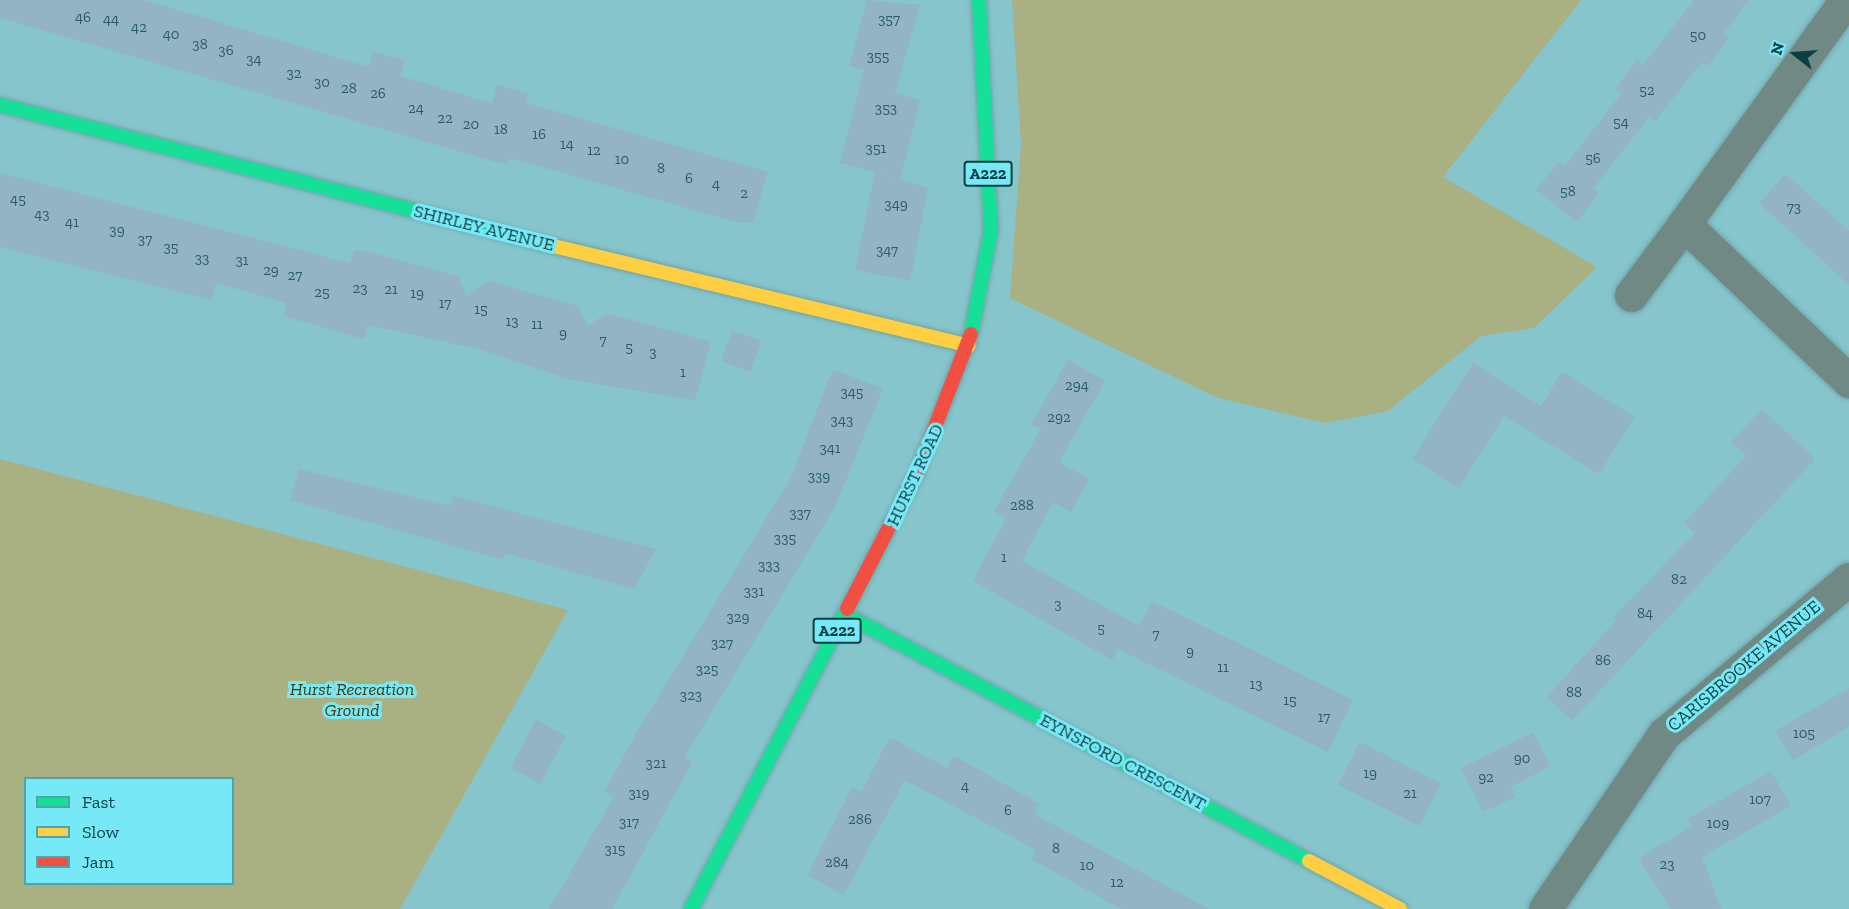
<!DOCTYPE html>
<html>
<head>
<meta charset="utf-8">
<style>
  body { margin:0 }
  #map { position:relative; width:1849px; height:909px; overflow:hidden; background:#86c5cc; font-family:"Zilla Slab",serif }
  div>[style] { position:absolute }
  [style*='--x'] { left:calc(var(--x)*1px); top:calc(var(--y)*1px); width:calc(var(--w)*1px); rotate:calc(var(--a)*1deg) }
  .green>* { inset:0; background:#a9b082 }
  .building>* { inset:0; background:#92b4c4; transform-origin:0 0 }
  .roads { filter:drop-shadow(0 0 2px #70a4a9) drop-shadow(0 0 2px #70a4a9) }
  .street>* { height:33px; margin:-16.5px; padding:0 16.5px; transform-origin:16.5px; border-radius:16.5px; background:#718985 }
  .fast>* { height:14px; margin:-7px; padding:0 7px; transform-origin:7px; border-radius:7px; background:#16e098 }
  .slow>* { height:14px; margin:-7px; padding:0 7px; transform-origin:7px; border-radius:7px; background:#ffcf43 }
  .jam>* { height:14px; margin:-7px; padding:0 7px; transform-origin:7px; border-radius:7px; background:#f24e42 }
  span { translate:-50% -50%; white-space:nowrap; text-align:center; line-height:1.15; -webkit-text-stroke:6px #77e9f6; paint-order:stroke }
  .number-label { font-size:15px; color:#2c5c64 }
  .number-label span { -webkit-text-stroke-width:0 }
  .shield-label span { padding:2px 4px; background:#77e9f6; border:2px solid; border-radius:4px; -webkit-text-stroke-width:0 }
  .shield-label { font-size:16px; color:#0a3f44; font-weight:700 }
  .street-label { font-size:18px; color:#0a3f44 }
  .park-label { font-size:18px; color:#4a370a; font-style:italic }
  .legend { position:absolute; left:24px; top:777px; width:210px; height:108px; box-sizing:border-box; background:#77e9f6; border:2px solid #4ba5af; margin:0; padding:8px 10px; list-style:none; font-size:18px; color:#0a3f44 }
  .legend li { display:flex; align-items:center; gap:12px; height:30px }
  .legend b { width:30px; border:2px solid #4ba5af }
  .north { position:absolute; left:1765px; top:24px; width:60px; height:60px; -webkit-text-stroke:4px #77e9f6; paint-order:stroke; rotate:287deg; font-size:16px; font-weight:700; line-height:24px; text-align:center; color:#0a3f44 }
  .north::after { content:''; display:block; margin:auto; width:21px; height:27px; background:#0a3f44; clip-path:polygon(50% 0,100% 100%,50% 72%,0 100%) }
</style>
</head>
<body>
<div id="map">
  <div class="green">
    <i style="clip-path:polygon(1012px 0,1581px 0,1443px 177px,1597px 267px,1534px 328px,1481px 336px,1388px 411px,1325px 423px,1218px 398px,1010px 298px,1021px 144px)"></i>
    <i style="clip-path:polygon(evenodd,0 459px,568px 610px,400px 909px,0 909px,0 459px,26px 778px,232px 778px,232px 884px,26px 884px,26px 778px)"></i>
  </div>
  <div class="building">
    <i style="clip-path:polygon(0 0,145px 0,369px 67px,373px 52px,405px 60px,400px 76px,492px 103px,497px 84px,528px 94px,526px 103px,768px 172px,753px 223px,736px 222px,510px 158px,508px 163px,496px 162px,0 18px)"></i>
    <i style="clip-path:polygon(867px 0,920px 5px,895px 93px,920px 100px,900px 179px,875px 172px,928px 188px,910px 281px,855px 270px,875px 172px,840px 163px,864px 70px,849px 66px)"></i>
    <i style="clip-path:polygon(1694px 0,1749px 0,1724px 33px,1729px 38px,1707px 67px,1702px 62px,1655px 121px,1650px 116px,1593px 189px,1599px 193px,1577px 222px,1536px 190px,1558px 162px,1565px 166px,1621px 94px,1615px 89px,1637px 60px,1643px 65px)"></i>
    <i style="clip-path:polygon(0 173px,350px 263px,354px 250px,366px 251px,458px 276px,467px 296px,488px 281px,578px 306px,588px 326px,606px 313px,711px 342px,695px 401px,568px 379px,478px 349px,368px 325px,364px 339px,283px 316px,287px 303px,216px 283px,212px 300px,0 247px)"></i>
    <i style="clip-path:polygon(1786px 174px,1849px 231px,1849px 285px,1759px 203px)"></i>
    <i style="left:732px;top:331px;width:31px;height:32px;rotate:19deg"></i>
    <i style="clip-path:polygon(1068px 360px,1105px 381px,1059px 462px,1089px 479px,1071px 512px,1053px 502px,1022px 561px,1139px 626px,1152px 601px,1353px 700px,1328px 752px,1118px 649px,1112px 660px,973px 581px,1006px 518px,994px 511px,1041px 429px,1031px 424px)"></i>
    <i style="clip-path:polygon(1473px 363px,1541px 406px,1562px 372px,1635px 417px,1599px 474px,1504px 416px,1459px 488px,1412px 459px)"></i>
    <i style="clip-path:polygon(833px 369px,883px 389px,835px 507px,684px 758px,692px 762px,612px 909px,549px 909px,614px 797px,604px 792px,637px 732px,790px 479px)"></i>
    <i style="clip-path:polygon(1762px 409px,1815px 459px,1572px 721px,1547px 697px,1616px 620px,1613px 617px,1695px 533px,1684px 523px,1746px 456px,1731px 442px)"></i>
    <i style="clip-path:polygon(299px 469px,450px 506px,453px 496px,656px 549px,634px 589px,505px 553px,503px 560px,290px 500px)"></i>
    <i style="clip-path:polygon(1849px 688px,1849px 727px,1793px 760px,1775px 731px)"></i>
    <i style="left:536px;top:720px;width:34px;height:54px;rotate:28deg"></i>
    <i style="clip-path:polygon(1533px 732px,1550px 766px,1511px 787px,1515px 797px,1483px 812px,1461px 768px)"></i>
    <i style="clip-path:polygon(890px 737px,947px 768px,954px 756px,1040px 804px,1034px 814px,1209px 909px,1121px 909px,1031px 859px,1036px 850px,905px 780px,844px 895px,807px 875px,852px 787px,861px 792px)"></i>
    <i style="left:1360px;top:742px;width:91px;height:48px;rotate:27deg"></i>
    <i style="clip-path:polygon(1771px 771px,1791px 806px,1702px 857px,1721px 909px,1670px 909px,1639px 858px,1691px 826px,1687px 819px)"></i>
  </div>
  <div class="roads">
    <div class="street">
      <i style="--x:1846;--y:0;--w:276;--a:125.9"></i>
      <i style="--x:1684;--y:224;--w:228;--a:43.6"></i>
      <i style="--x:1631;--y:295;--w:89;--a:-53.3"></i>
      <i style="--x:1545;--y:909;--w:212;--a:-55.8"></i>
      <i style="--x:1664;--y:734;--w:241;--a:-40"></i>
    </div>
    <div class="fast">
      <i style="--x:0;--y:105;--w:554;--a:14.31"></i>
      <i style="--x:971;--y:334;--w:106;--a:-79.1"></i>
      <i style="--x:991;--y:230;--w:230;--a:-93"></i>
      <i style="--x:846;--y:615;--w:524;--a:27.98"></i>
      <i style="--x:691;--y:909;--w:338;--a:-62.5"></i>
    </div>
    <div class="slow">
      <i style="--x:537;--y:242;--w:444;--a:13.5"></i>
      <i style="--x:1309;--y:861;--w:103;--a:27.8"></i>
    </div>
    <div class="jam">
      <i style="--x:847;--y:609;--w:153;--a:-62.8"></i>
      <i style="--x:917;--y:473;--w:149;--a:-68.8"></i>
    </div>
  </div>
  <div class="number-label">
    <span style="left:83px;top:18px">46</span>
    <span style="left:111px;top:20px">44</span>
    <span style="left:889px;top:20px">357</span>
    <span style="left:139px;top:28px">42</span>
    <span style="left:171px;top:35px">40</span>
    <span style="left:1698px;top:36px">50</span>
    <span style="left:200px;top:45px">38</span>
    <span style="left:226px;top:51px">36</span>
    <span style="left:878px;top:57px">355</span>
    <span style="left:254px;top:60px">34</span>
    <span style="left:294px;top:74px">32</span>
    <span style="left:322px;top:83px">30</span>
    <span style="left:349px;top:89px">28</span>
    <span style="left:1647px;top:91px">52</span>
    <span style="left:378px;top:94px">26</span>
    <span style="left:416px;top:109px">24</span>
    <span style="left:886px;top:109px">353</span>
    <span style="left:445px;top:119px">22</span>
    <span style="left:1621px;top:123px">54</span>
    <span style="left:471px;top:125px">20</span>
    <span style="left:501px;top:130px">18</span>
    <span style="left:539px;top:135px">16</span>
    <span style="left:567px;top:145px">14</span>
    <span style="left:876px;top:149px">351</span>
    <span style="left:594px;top:151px">12</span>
    <span style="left:1593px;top:159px">56</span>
    <span style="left:622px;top:160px">10</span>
    <span style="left:661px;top:169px">8</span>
    <span style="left:689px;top:179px">6</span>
    <span style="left:716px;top:185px">4</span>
    <span style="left:1568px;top:192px">58</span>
    <span style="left:744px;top:194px">2</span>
    <span style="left:18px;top:200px">45</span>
    <span style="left:896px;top:205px">349</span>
    <span style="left:1794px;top:208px">73</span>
    <span style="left:42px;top:215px">43</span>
    <span style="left:72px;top:223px">41</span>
    <span style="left:117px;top:231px">39</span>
    <span style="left:145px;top:240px">37</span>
    <span style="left:171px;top:248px">35</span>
    <span style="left:887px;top:251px">347</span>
    <span style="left:202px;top:259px">33</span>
    <span style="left:242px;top:261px">31</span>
    <span style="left:271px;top:271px">29</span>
    <span style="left:295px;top:276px">27</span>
    <span style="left:360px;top:289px">23</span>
    <span style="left:391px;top:290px">21</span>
    <span style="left:322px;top:293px">25</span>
    <span style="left:417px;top:294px">19</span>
    <span style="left:445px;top:304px">17</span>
    <span style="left:481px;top:310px">15</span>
    <span style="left:512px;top:322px">13</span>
    <span style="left:537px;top:325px">11</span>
    <span style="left:563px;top:334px">9</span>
    <span style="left:603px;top:341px">7</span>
    <span style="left:629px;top:348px">5</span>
    <span style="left:653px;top:353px">3</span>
    <span style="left:683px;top:373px">1</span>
    <span style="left:1077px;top:386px">294</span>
    <span style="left:852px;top:393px">345</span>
    <span style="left:1059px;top:418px">292</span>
    <span style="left:842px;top:421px">343</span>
    <span style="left:830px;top:449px">341</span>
    <span style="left:819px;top:477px">339</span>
    <span style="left:1022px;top:506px">288</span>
    <span style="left:800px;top:514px">337</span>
    <span style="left:785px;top:539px">335</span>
    <span style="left:1004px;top:558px">1</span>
    <span style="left:769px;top:566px">333</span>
    <span style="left:1679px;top:580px">82</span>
    <span style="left:754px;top:592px">331</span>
    <span style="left:1058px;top:605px">3</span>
    <span style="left:1645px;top:614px">84</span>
    <span style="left:738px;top:618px">329</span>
    <span style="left:1101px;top:629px">5</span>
    <span style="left:1156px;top:635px">7</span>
    <span style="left:722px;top:644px">327</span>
    <span style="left:1190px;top:652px">9</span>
    <span style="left:1603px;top:661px">86</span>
    <span style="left:1223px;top:668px">11</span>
    <span style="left:707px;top:670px">325</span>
    <span style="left:1256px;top:685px">13</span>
    <span style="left:1574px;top:693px">88</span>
    <span style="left:691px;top:696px">323</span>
    <span style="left:1290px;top:701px">15</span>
    <span style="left:1324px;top:718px">17</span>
    <span style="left:1804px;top:734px">105</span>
    <span style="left:1522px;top:759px">90</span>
    <span style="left:656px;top:764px">321</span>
    <span style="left:1370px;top:774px">19</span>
    <span style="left:1486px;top:778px">92</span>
    <span style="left:965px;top:787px">4</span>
    <span style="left:639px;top:794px">319</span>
    <span style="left:1410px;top:794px">21</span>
    <span style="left:1760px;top:800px">107</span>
    <span style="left:1008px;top:811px">6</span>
    <span style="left:860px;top:820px">286</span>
    <span style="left:629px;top:823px">317</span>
    <span style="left:1718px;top:824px">109</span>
    <span style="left:1056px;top:849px">8</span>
    <span style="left:615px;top:850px">315</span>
    <span style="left:837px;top:863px">284</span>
    <span style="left:1667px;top:865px">23</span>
    <span style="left:1087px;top:866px">10</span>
    <span style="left:1117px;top:883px">12</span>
  </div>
  <div class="shield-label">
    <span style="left:988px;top:174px">A222</span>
    <span style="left:837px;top:631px">A222</span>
  </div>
  <div class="street-label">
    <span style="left:484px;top:228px;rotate:14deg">SHIRLEY AVENUE</span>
    <span style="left:915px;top:475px;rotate:-65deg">HURST ROAD</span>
    <span style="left:1744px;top:666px;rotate:-40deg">CARISBROOKE AVENUE</span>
    <span style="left:1123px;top:762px;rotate:28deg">EYNSFORD CRESCENT</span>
  </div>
  <div class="park-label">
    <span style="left:352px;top:700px">Hurst Recreation<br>Ground</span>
  </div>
  <ul class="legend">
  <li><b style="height:8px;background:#16e098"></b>Fast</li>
  <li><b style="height:8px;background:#ffcf43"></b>Slow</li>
  <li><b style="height:8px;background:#f24e42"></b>Jam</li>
  </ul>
  <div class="north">N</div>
</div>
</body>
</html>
